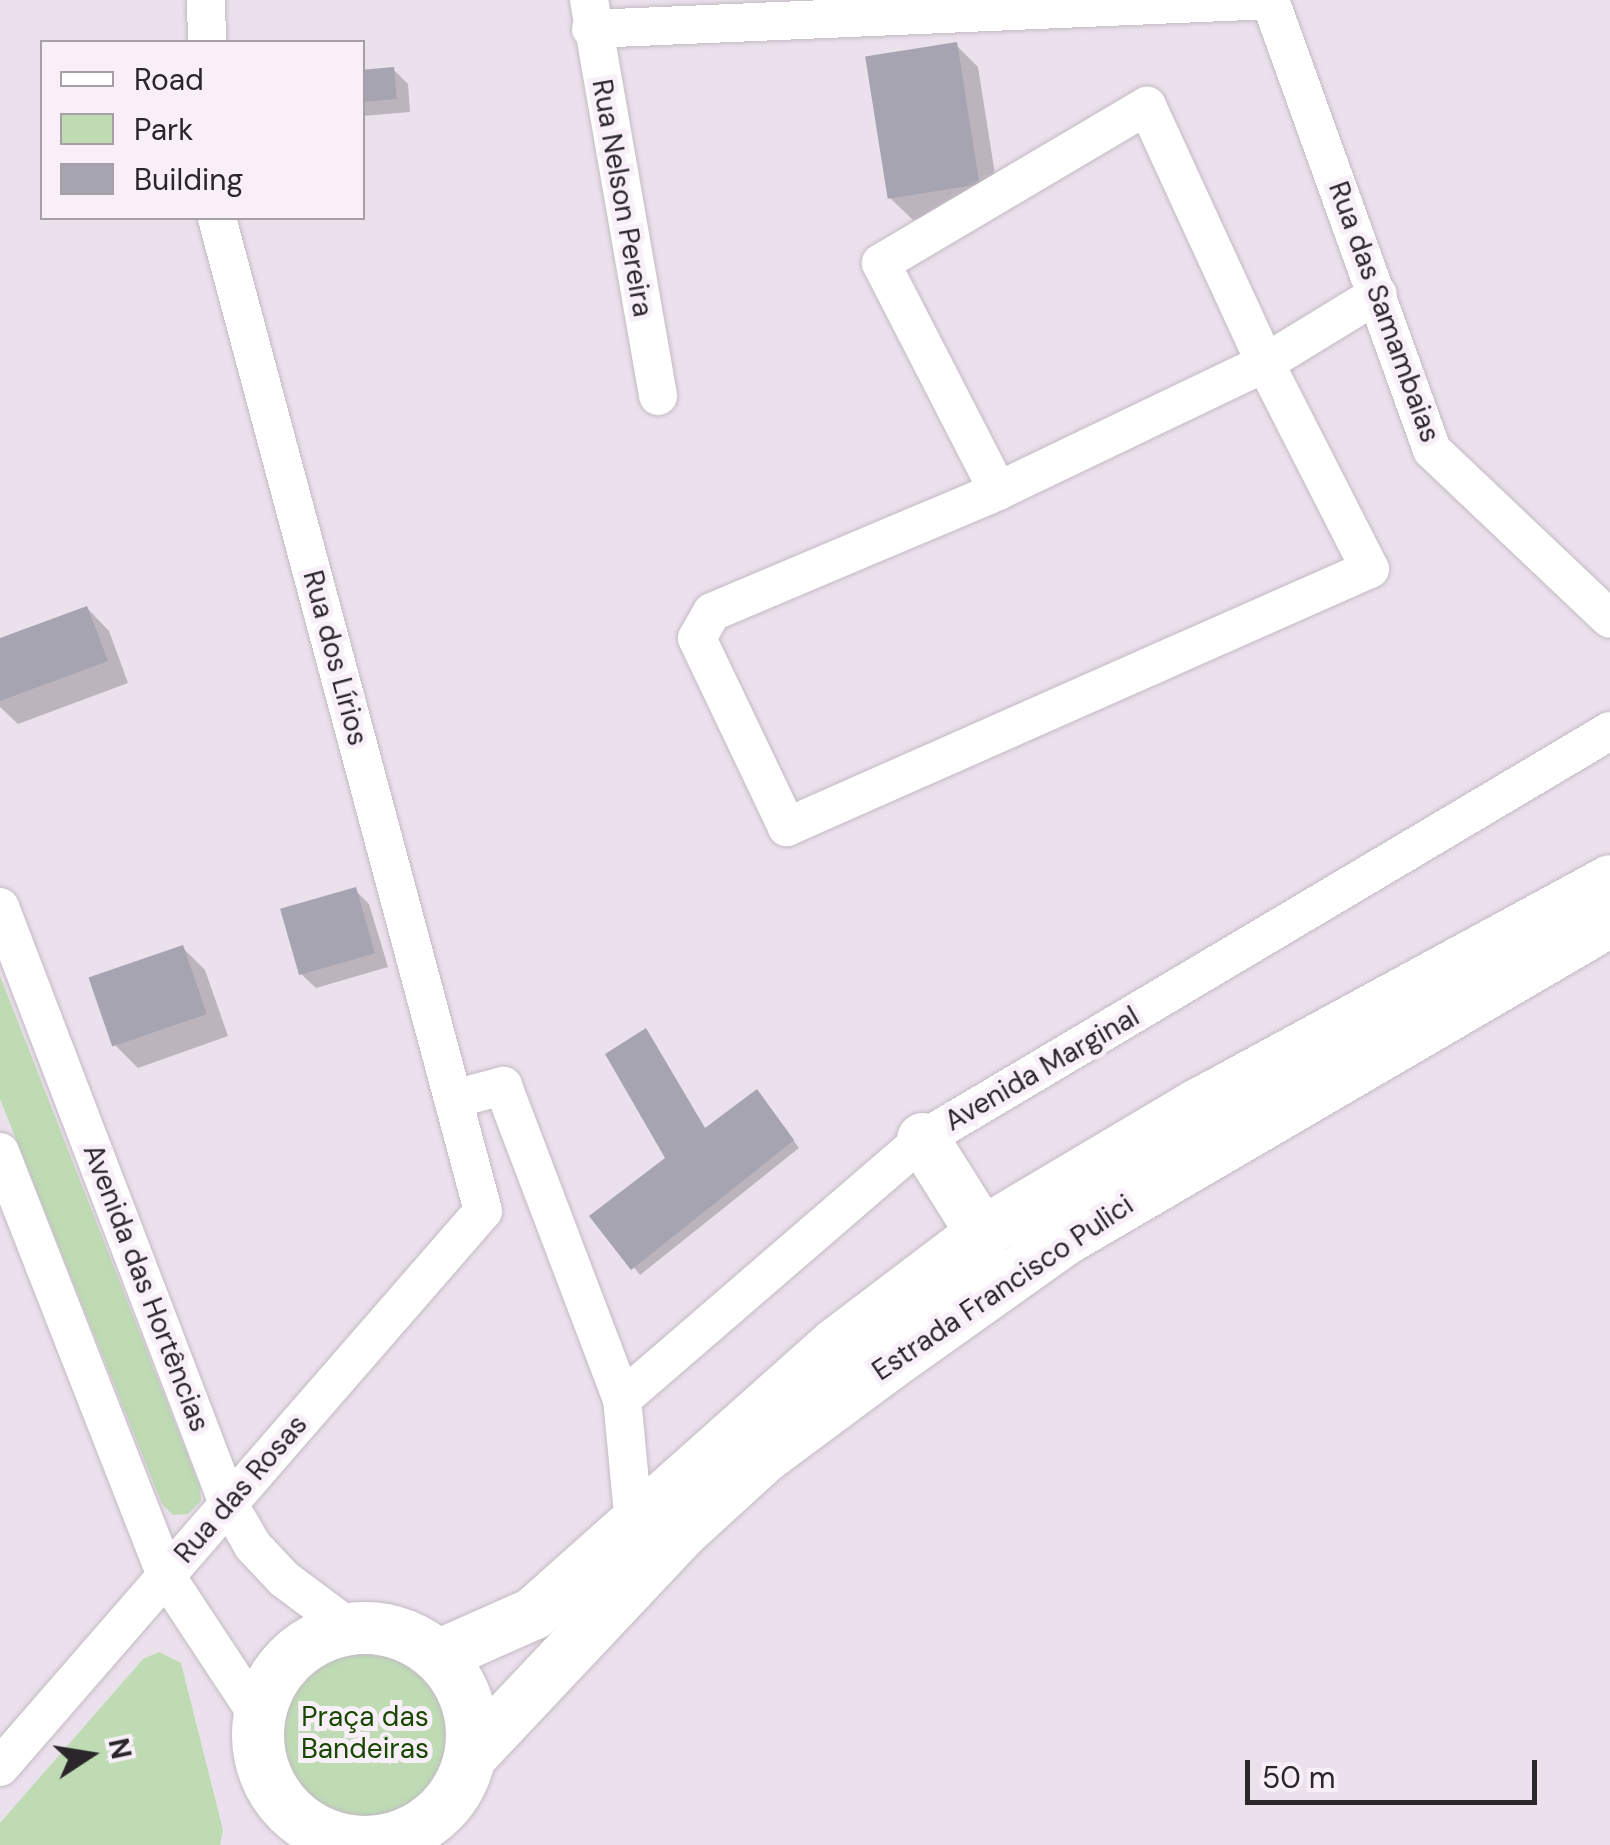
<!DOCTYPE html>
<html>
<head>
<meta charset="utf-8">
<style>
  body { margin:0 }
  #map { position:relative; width:1610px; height:1845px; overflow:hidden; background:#ebe1ec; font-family:"DM Sans",sans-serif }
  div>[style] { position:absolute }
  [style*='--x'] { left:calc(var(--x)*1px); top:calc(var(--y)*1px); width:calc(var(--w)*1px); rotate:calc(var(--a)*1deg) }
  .green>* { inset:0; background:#bedbb4 }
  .round { border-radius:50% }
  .shadow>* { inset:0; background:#0003 }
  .building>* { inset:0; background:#a5a4b0; transform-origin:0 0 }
  .roads { filter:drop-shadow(0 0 2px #c3bac4) drop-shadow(0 0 2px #c3bac4) }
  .minor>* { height:38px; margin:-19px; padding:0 19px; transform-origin:19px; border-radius:19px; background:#fff }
  .secondary>* { height:52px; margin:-26px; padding:0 26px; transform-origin:26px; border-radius:26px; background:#fff }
  .secondary>.ring { margin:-26px; padding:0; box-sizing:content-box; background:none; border:52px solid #fff; border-radius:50% }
  span { translate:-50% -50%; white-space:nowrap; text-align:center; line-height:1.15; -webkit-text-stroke:10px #f8eff9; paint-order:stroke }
  .street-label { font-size:28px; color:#2a262a }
  .park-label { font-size:28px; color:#184700 }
  .legend { position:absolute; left:40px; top:40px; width:325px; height:180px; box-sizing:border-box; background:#f8eff9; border:2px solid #a69fa6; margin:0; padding:12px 18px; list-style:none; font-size:30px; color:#2a262a }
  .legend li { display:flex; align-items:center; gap:20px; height:50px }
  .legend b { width:50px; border:2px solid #a69fa6 }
  .north { position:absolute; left:40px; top:1705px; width:100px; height:100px; -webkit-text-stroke:8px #f8eff9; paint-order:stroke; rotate:78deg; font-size:28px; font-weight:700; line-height:40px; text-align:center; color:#2a262a }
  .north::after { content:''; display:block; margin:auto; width:35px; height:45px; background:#2a262a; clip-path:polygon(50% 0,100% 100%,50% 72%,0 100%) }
  .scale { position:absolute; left:1245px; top:1760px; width:292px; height:45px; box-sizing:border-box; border:5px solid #2a262a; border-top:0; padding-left:12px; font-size:30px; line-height:35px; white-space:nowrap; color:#2a262a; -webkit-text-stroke:8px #f8eff9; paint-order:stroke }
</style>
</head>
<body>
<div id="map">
  <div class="green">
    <i style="clip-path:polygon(0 976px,200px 1487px,201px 1501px,188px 1514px,173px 1515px,162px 1504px,0 1099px)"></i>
    <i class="round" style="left:278px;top:1646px;width:174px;height:174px"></i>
    <i style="clip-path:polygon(159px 1652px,181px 1663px,223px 1830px,220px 1845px,0 1845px,0 1823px,143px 1659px)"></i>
  </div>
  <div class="shadow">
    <i style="clip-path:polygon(956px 45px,978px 67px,1000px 206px,913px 220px,890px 198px)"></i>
    <i style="clip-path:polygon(393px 69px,408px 84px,410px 112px,362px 116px,362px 72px)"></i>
    <i style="clip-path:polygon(87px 608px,109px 631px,128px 683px,18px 724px,0 707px,0 641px)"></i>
    <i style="clip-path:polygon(355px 890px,369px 904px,388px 967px,316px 988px,301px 974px)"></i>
    <i style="clip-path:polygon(183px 948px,205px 970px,228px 1036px,138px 1068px,116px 1046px)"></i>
    <i style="clip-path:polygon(646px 1032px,706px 1130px,763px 1098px,799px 1148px,640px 1275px,593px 1216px,669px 1159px)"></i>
  </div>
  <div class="building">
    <i style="left:957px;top:42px;width:144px;height:93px;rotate:81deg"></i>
    <i style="left:394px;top:67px;width:32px;height:32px;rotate:85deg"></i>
    <i style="clip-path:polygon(87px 606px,108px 661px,0 701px,0 638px)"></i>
    <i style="left:356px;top:887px;width:69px;height:79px;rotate:74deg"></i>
    <i style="left:183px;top:945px;width:73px;height:100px;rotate:71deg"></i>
    <i style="clip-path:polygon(646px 1028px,705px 1128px,757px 1089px,794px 1140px,631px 1270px,589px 1216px,665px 1158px,605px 1054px)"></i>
  </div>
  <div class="roads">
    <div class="minor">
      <i style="--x:206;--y:0;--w:42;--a:88.6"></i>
      <i style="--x:589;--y:0;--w:402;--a:80.1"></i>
      <i style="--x:1270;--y:0;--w:478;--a:70.2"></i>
      <i style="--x:1432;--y:450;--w:245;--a:43.5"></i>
      <i style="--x:591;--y:29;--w:681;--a:-2.44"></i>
      <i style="--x:998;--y:491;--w:256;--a:-117.2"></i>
      <i style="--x:881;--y:263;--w:309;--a:-30.6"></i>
      <i style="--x:1147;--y:106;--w:283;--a:65.3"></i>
      <i style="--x:1265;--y:363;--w:231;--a:63"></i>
      <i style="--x:1370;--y:569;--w:638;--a:156.13"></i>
      <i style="--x:787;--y:827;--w:209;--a:-115.5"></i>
      <i style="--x:697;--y:638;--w:30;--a:-60"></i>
      <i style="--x:712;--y:612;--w:311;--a:-22.9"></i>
      <i style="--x:998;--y:491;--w:296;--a:-25.6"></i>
      <i style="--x:1265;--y:363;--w:132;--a:-31.4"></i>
      <i style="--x:0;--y:907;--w:638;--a:69.07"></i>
      <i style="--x:228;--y:1503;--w:50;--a:59.8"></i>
      <i style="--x:253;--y:1546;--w:45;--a:46.8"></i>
      <i style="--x:284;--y:1579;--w:84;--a:36.7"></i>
      <i style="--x:453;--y:1099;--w:52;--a:-14.6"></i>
      <i style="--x:503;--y:1086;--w:335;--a:69.2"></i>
      <i style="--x:0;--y:1152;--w:455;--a:68.6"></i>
      <i style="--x:166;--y:1576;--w:169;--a:56.6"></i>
      <i style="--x:634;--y:1525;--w:127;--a:-95.4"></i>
      <i style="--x:622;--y:1399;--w:398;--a:-40.8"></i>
      <i style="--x:923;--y:1139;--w:799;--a:-30.71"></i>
      <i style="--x:0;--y:1767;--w:736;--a:-49.02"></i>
      <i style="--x:483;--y:1211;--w:1028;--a:-105"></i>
    </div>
    <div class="secondary">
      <i style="--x:923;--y:1139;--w:111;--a:57.9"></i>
      <i style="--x:982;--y:1233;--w:34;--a:104"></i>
      <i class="ring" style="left:258px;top:1628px;width:162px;height:162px"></i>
      <i style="--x:438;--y:1656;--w:104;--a:-23.9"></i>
      <i style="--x:533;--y:1614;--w:406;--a:-41.7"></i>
      <i style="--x:836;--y:1344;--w:183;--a:-37.2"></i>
      <i style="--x:982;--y:1233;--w:251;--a:-30.7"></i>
      <i style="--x:1198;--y:1105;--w:469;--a:-28.5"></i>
      <i style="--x:473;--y:1754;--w:305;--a:-46.7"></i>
      <i style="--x:682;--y:1532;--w:110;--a:-42.4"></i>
      <i style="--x:763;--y:1458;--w:156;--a:-36.6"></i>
      <i style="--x:888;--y:1365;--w:219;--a:-35.4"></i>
      <i style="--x:1067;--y:1238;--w:629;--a:-30.28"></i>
    </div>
  </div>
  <div class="street-label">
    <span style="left:622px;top:198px;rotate:80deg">Rua Nelson Pereira</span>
    <span style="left:1384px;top:312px;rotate:70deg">Rua das Samambaias</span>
    <span style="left:335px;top:658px;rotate:75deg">Rua dos Lírios</span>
    <span style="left:1042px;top:1069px;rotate:-30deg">Avenida Marginal</span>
    <span style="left:146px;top:1288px;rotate:69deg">Avenida das Hortências</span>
    <span style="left:1003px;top:1288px;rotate:-34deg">Estrada Francisco Pulici</span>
    <span style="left:241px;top:1489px;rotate:-49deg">Rua das Rosas</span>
  </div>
  <div class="park-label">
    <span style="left:365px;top:1733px">Praça das<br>Bandeiras</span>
  </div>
  <ul class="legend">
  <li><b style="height:12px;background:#fff"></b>Road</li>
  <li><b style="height:28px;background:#bedbb4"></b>Park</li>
  <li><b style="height:28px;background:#a5a4b0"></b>Building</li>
  </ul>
  <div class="north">N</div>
  <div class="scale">50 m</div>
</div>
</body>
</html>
